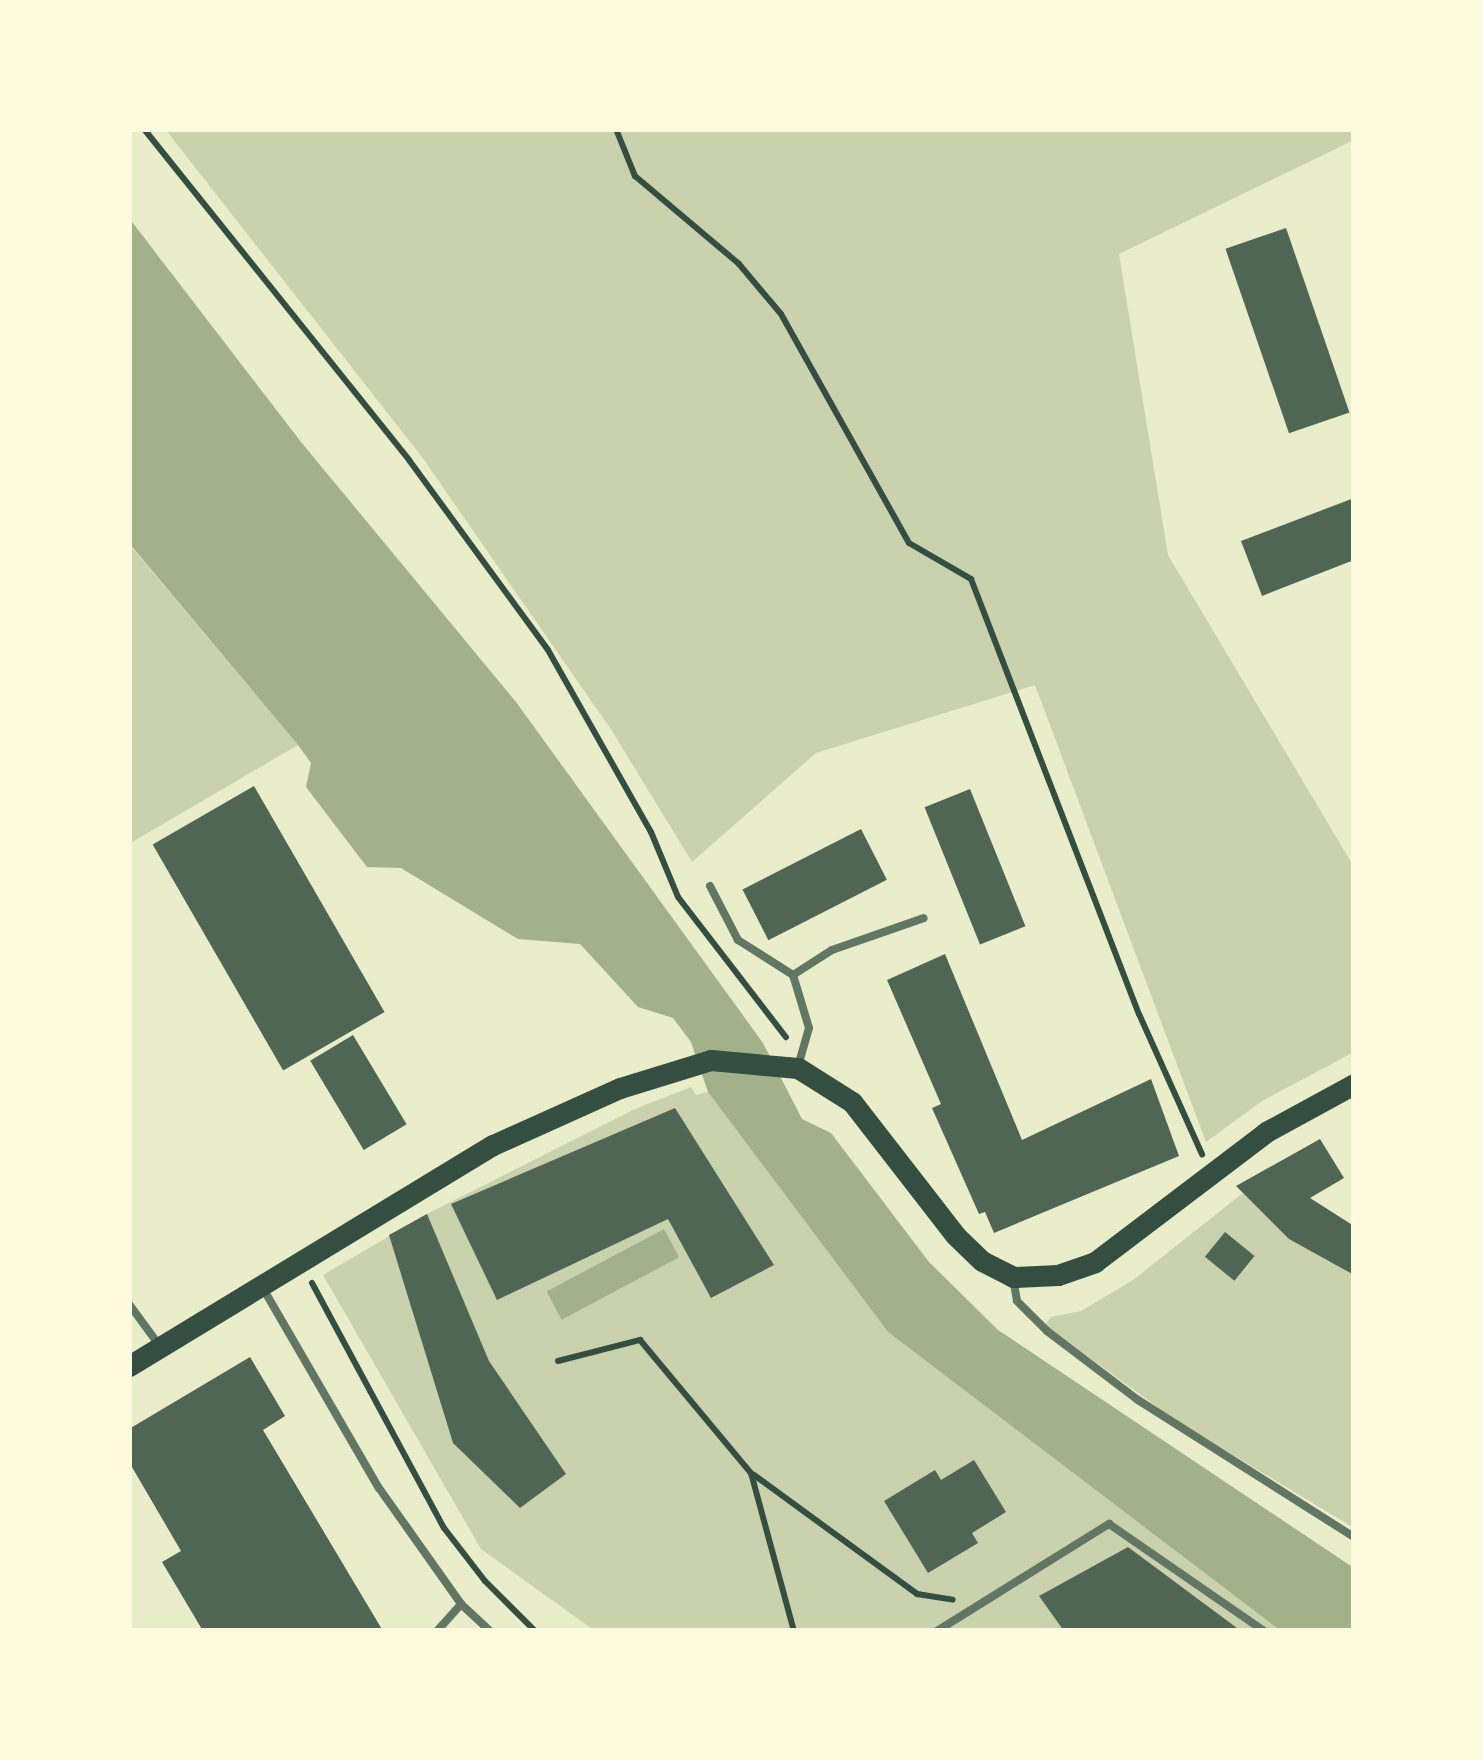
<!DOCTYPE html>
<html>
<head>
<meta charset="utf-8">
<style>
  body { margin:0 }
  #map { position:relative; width:1483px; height:1760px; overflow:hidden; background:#e9edc9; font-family:"Work Sans",sans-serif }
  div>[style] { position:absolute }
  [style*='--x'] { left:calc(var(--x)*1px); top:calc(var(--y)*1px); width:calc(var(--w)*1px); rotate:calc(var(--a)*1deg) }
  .green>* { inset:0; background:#cad2ad }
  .water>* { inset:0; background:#a3b18a; transform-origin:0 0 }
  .building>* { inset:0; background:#4f6655; transform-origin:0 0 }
  .path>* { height:6px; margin:-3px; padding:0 3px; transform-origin:3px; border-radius:3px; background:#344e41 }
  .service>* { height:8px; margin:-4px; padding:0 4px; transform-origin:4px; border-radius:4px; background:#617663 }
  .secondary>* { height:21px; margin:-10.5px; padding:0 10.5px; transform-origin:10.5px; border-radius:10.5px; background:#344e41 }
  span { translate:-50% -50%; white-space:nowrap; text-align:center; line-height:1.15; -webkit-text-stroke:10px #fefae0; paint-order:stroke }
  .frame { position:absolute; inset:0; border:132px solid #fefae0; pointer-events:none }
</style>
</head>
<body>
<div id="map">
  <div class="green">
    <i style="clip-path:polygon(165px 129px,1354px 129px,1354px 140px,1119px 254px,1168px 555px,1354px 867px,1354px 1052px,1262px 1101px,1206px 1142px,1035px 685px,816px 753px,692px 862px,612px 731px,422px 457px)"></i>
    <i style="clip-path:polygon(129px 544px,298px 745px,129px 844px)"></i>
    <i style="clip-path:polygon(691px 1087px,696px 1095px,708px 1092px,888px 1332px,1281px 1631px,595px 1631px,481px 1549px,323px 1275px,427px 1214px,635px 1109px)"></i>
    <i style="clip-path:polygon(1243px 1193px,1290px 1239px,1354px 1275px,1354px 1528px,1175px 1420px,1045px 1325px,1051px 1317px,1081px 1311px,1133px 1280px)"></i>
  </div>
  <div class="water">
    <i style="clip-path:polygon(129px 218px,301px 442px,516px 702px,763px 1043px,802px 1119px,831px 1133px,929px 1262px,998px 1330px,1354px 1568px,1354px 1631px,1281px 1631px,888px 1332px,708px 1092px,691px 1042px,673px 1018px,638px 1007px,580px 944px,518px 939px,401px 868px,367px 867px,306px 787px,311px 763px,298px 745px,129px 543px)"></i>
    <i style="left:664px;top:1229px;width:32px;height:133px;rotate:62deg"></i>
  </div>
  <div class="building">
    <i style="left:1286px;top:228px;width:195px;height:64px;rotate:71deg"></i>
    <i style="clip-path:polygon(1354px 498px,1354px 560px,1262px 596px,1241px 541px)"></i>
    <i style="left:254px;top:786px;width:261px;height:117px;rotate:60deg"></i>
    <i style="left:970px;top:789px;width:148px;height:49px;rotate:68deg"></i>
    <i style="left:861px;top:829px;width:57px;height:133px;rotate:63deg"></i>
    <i style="clip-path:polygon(945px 954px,1022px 1140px,1151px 1079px,1179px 1156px,994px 1233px,985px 1212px,979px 1214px,932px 1108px,941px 1104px,887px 980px)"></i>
    <i style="left:353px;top:1035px;width:104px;height:50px;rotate:59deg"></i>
    <i style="clip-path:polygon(675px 1108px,774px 1265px,711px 1298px,668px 1219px,497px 1300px,451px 1204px)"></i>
    <i style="clip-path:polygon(1320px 1139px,1344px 1178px,1310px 1198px,1354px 1226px,1354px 1275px,1289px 1239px,1236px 1186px)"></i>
    <i style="clip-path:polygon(427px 1214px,489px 1361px,566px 1474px,520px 1508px,453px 1443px,389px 1235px)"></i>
    <i style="left:1225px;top:1232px;width:38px;height:32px;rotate:39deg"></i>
    <i style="clip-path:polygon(250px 1357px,285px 1416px,263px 1430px,383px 1631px,203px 1631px,162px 1562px,181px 1551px,129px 1462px,129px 1429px)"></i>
    <i style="clip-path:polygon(974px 1460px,1006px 1512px,972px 1533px,978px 1543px,928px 1573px,884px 1501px,935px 1470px,941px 1480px)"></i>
    <i style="clip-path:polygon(1128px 1547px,1241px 1631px,1064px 1631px,1039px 1596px)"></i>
  </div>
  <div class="path">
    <i style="--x:144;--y:129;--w:424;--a:51.3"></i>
    <i style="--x:409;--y:460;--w:235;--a:53.8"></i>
    <i style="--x:548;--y:650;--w:209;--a:60.5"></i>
    <i style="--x:651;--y:832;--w:70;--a:67.4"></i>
    <i style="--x:678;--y:897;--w:177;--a:52.4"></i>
    <i style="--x:616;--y:129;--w:51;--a:68"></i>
    <i style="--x:635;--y:176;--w:136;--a:40.2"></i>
    <i style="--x:739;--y:264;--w:65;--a:50"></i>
    <i style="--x:781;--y:314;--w:262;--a:60.8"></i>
    <i style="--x:909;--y:543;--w:72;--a:30.1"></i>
    <i style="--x:971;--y:579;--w:466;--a:68.9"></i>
    <i style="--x:1139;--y:1014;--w:154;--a:65.8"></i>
    <i style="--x:312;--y:1283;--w:278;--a:61.7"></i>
    <i style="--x:444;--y:1528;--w:67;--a:52.3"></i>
    <i style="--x:485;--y:1581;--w:71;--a:45"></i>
    <i style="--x:558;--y:1361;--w:85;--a:-14.4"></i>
    <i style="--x:640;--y:1340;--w:173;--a:50.2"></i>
    <i style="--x:751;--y:1473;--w:164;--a:74.8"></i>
    <i style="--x:754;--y:1475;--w:202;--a:36.1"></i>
    <i style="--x:917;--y:1594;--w:36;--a:9"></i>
  </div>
  <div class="service">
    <i style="--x:710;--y:886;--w:61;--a:62.6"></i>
    <i style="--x:738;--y:940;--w:65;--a:32.5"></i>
    <i style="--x:793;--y:975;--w:55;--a:73.2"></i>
    <i style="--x:809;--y:1028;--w:40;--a:106"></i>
    <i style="--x:793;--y:975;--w:46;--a:-32.7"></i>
    <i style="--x:832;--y:950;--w:97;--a:-19.2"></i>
    <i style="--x:1013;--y:1278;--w:23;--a:80"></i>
    <i style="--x:1017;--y:1301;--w:42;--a:45"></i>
    <i style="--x:1047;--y:1331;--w:114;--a:37.2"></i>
    <i style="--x:1138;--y:1400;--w:256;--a:32.4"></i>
    <i style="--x:264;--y:1290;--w:229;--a:59.9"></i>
    <i style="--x:379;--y:1488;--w:142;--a:54.7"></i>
    <i style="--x:461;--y:1604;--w:40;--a:43"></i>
    <i style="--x:129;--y:1304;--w:51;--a:53.8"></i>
    <i style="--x:437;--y:1631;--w:36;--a:-48"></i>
    <i style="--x:937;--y:1631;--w:203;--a:-31.9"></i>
    <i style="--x:1109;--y:1524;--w:188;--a:34.6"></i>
  </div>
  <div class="secondary">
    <i style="--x:129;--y:1366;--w:426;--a:-31.3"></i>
    <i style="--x:493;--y:1145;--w:139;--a:-24.2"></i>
    <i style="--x:620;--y:1088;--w:95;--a:-17.1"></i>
    <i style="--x:711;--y:1060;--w:87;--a:5.3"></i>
    <i style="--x:798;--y:1068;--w:64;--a:32.2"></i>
    <i style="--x:852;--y:1102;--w:168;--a:52.2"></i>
    <i style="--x:955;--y:1235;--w:37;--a:44"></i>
    <i style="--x:982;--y:1261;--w:35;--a:27"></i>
    <i style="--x:1013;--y:1277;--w:45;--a:-2.5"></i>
    <i style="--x:1058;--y:1275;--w:39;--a:-19"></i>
    <i style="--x:1095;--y:1262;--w:215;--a:-37.2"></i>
    <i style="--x:1266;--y:1132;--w:100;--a:-28.6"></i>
  </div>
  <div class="frame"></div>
</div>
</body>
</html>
